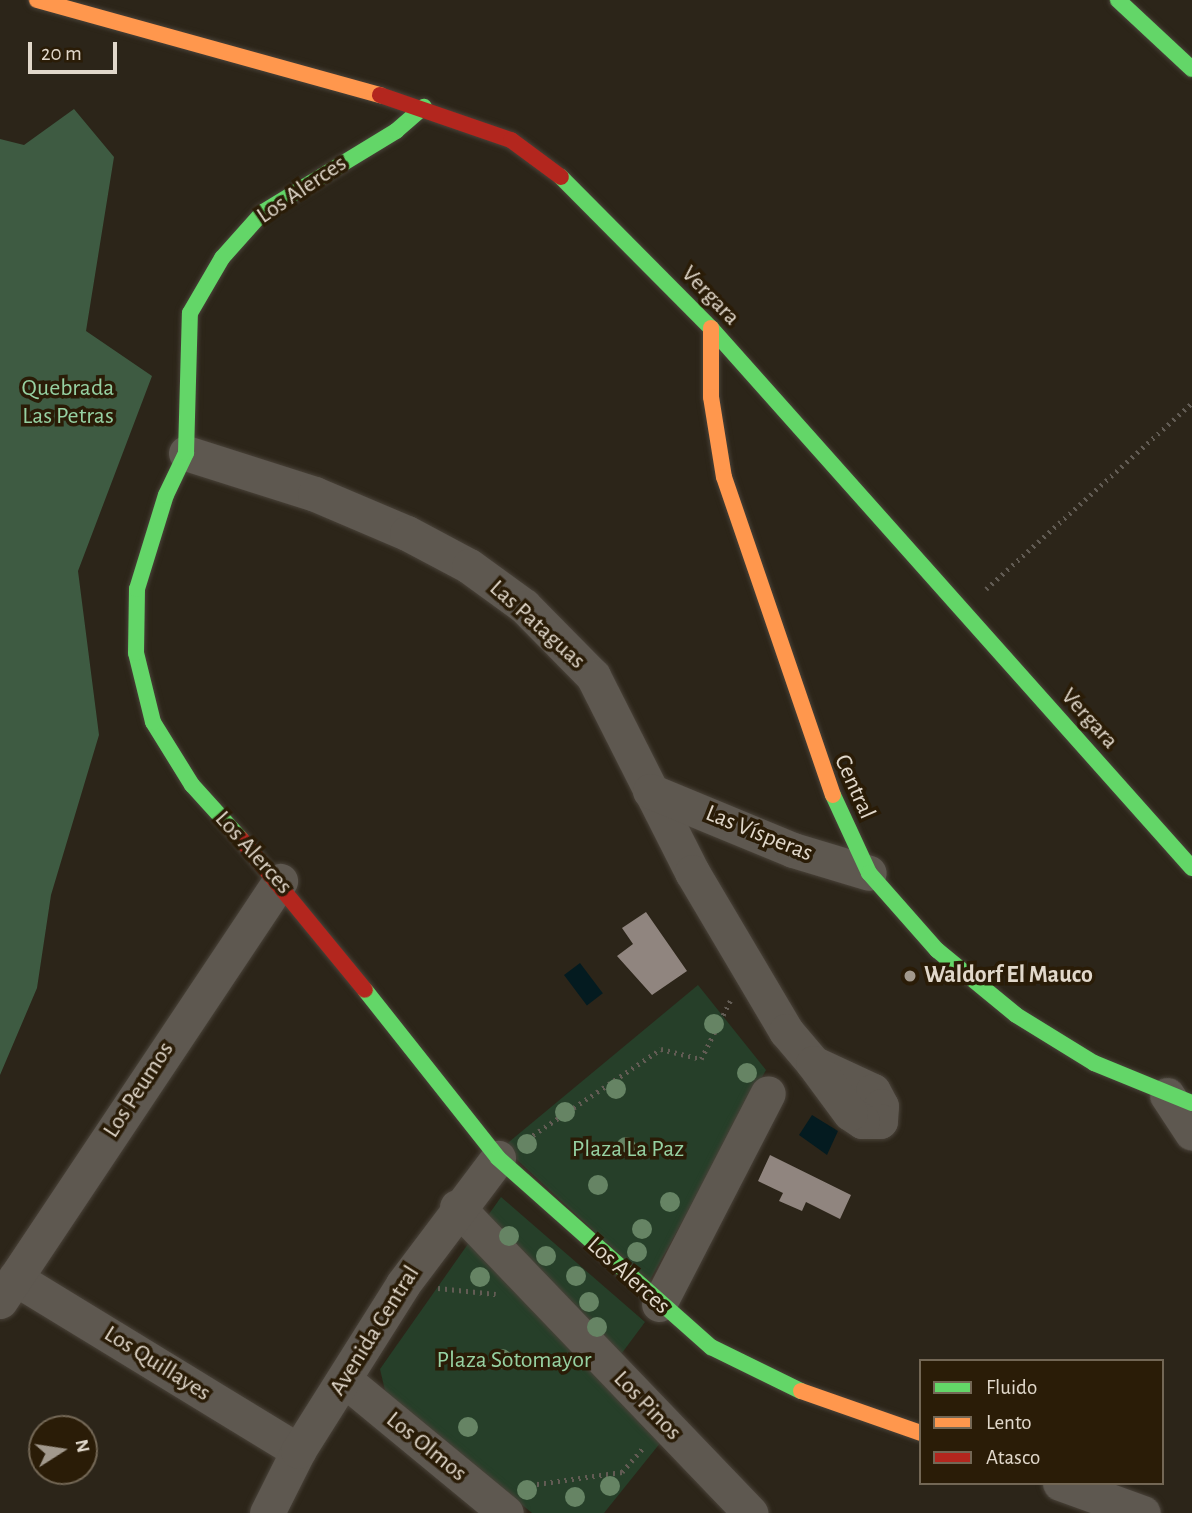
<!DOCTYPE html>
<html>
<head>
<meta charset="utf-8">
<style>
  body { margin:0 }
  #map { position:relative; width:1192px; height:1513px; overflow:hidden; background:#2c2519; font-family:"Alegreya Sans",sans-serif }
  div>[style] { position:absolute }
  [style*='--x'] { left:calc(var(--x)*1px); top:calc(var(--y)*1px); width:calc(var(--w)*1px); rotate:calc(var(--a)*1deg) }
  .green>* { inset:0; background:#263f29 }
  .forest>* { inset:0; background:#3e5b42 }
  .water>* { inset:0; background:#041b20; transform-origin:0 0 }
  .building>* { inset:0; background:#90857f }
  .path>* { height:4.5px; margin-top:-2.25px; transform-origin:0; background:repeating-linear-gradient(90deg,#625c54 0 2px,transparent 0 7px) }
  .roads { filter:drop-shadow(0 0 2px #494239) drop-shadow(0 0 2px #494239) }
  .street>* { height:35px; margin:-17.5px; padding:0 17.5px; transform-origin:17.5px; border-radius:17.5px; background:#5e5850 }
  .fast>* { height:16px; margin:-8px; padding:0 8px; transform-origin:8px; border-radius:8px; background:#63d668 }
  .slow>* { height:16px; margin:-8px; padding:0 8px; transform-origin:8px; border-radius:8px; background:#ff974d }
  .jam>* { height:16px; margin:-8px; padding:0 8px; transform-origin:8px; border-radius:8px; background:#b3261e }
  .trees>* { width:20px; height:20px; margin:-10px; border-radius:50%; background:#668464 }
  .dots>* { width:19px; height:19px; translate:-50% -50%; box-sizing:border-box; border:4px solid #2a1c07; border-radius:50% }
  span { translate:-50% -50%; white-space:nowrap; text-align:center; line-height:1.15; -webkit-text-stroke:7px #2a1c07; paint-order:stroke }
  .street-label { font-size:24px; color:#e1d8cb }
  .park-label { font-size:24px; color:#96d1a2 }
  .poi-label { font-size:24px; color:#e1d8cb; font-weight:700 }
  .left { translate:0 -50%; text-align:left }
  .legend { position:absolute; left:919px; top:1359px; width:245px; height:126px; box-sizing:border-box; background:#2a1c07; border:2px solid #736755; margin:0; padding:9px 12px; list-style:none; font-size:21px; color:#e1d8cb }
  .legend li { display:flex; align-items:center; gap:14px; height:35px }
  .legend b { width:35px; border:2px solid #736755 }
  .north { position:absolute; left:28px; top:1415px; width:70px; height:70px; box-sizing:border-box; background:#2a1c07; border:2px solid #736755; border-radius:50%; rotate:78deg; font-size:19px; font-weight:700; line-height:28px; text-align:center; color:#e1d8cb }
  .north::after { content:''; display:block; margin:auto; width:24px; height:32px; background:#a2998d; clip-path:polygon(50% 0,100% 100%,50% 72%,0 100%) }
  .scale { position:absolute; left:28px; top:42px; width:89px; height:32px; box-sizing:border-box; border:4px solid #e1d8cb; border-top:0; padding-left:9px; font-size:21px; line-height:24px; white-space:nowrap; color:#e1d8cb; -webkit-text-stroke:5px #2a1c07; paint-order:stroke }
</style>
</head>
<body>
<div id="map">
  <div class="green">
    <i style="clip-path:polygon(698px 985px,766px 1070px,649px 1282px,503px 1147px)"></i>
    <i style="clip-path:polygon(501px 1197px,645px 1322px,619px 1357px,665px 1437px,604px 1513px,532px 1513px,386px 1395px,380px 1369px)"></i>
  </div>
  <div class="forest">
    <i style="clip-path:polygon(74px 109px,114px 157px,86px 331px,152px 376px,78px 571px,99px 735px,51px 895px,37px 988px,0 1075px,0 139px,24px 145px)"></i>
  </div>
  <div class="water">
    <i style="left:580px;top:963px;width:38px;height:20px;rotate:53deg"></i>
    <i style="clip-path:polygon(812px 1115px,838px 1131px,827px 1155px,799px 1135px)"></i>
  </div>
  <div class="building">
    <i style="clip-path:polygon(646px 912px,687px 971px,652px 995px,617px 956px,633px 944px,622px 928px)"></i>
    <i style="clip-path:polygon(770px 1155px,851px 1195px,840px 1219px,806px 1202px,802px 1211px,779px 1201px,783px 1193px,758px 1181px)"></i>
  </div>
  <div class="path">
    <i style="--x:986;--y:589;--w:278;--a:-42.1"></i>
    <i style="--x:527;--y:1139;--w:161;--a:-33.9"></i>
    <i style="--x:661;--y:1049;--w:41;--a:14"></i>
    <i style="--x:701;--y:1059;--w:65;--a:-63.4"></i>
    <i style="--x:438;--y:1288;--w:58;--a:5.9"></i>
    <i style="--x:523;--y:1486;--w:100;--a:-8"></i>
    <i style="--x:622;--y:1472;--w:32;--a:-49"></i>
  </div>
  <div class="roads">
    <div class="street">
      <i style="--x:186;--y:453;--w:135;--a:17.6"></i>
      <i style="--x:315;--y:494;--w:100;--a:23"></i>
      <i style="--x:407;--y:533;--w:70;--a:28"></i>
      <i style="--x:469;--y:566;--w:68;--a:36"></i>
      <i style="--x:524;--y:606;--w:98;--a:45.4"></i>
      <i style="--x:593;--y:676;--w:220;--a:63.2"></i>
      <i style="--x:692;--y:872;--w:185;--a:59.4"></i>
      <i style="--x:786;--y:1031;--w:42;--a:49.8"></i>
      <i style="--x:650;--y:791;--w:155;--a:22.4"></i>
      <i style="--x:793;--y:850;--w:79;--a:16.8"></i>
      <i style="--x:813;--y:1063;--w:66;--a:25"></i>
      <i style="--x:873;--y:1091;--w:17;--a:62"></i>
      <i style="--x:881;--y:1106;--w:15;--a:94"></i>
      <i style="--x:880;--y:1121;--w:18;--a:180"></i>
      <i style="--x:862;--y:1121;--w:14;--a:-146"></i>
      <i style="--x:850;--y:1113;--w:62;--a:-126.5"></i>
      <i style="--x:1167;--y:1095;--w:45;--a:56.7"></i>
      <i style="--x:457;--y:1207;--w:424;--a:46.2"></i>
      <i style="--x:15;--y:1278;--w:332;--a:31.4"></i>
      <i style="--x:0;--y:1301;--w:505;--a:-56.31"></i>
      <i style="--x:659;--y:1304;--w:237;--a:-62.7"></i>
      <i style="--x:346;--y:1381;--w:207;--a:39.5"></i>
      <i style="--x:1060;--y:1483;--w:88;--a:19.9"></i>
      <i style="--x:267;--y:1513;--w:69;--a:-63.4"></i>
      <i style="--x:298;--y:1451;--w:197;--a:-57.8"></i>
      <i style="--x:403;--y:1284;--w:158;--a:-53"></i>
    </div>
    <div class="fast">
      <i style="--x:1118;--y:0;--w:101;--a:43"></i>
      <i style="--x:561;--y:177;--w:213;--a:45.2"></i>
      <i style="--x:711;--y:328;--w:723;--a:48.31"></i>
      <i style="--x:833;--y:795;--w:86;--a:65.2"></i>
      <i style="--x:869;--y:873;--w:103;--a:48.6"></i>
      <i style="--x:937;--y:950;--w:102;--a:39.4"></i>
      <i style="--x:1016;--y:1015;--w:92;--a:31.6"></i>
      <i style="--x:1094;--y:1063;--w:106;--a:22.2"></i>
      <i style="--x:241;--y:839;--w:73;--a:-132.2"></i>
      <i style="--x:192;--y:785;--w:74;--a:-121.8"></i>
      <i style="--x:153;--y:722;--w:71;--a:-103.8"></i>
      <i style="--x:136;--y:653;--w:64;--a:-89.1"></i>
      <i style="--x:137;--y:589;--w:98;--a:-72.9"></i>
      <i style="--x:166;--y:495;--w:47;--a:-64.5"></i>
      <i style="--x:186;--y:453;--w:140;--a:-88.4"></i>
      <i style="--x:190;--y:313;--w:64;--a:-59.8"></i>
      <i style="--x:222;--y:258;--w:62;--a:-48.3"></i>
      <i style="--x:263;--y:212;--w:156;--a:-31.3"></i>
      <i style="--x:396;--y:131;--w:37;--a:-41"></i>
      <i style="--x:365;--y:990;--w:214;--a:51.6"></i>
      <i style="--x:498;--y:1158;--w:285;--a:41.6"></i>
      <i style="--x:711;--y:1347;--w:100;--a:26.1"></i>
    </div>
    <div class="slow">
      <i style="--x:37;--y:0;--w:356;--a:15.5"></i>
      <i style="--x:711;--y:328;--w:69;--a:90"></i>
      <i style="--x:711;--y:397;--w:81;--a:80.8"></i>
      <i style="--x:724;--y:477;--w:336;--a:71.1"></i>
      <i style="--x:801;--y:1391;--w:127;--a:19.3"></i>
    </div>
    <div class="jam">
      <i style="--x:380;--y:95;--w:139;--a:19"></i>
      <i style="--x:511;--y:140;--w:62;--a:36.5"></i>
      <i style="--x:241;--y:839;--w:195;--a:50.6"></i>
    </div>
  </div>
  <div class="trees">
    <i style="left:714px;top:1024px"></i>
    <i style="left:747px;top:1073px"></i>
    <i style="left:616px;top:1089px"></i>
    <i style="left:565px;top:1112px"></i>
    <i style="left:527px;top:1144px"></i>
    <i style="left:626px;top:1147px"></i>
    <i style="left:598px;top:1185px"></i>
    <i style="left:670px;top:1202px"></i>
    <i style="left:642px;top:1229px"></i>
    <i style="left:509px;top:1236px"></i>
    <i style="left:637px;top:1252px"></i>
    <i style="left:546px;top:1256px"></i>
    <i style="left:576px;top:1276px"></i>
    <i style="left:480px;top:1277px"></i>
    <i style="left:589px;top:1302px"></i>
    <i style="left:597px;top:1327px"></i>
    <i style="left:502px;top:1359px"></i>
    <i style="left:468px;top:1427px"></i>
    <i style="left:610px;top:1486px"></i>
    <i style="left:527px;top:1490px"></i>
    <i style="left:575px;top:1497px"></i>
  </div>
  <div class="dots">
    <i style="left:910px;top:976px;background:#a2998d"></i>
  </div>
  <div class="street-label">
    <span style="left:302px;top:190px;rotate:-34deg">Los Alerces</span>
    <span style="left:710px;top:296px;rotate:46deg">Vergara</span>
    <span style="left:537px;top:625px;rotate:42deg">Las Pataguas</span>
    <span style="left:1089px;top:719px;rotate:48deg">Vergara</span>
    <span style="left:854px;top:787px;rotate:66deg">Central</span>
    <span style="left:759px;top:834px;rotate:22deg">Las Vísperas</span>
    <span style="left:253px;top:853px;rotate:48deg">Los Alerces</span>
    <span style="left:139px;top:1090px;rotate:-57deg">Los Peumos</span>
    <span style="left:628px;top:1276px;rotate:42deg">Los Alerces</span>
    <span style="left:375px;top:1331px;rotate:-58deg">Avenida Central</span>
    <span style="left:157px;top:1364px;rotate:32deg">Los Quillayes</span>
    <span style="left:647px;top:1406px;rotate:46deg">Los Pinos</span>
    <span style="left:426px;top:1447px;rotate:39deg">Los Olmos</span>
  </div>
  <div class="park-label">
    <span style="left:68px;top:403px">Quebrada<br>Las Petras</span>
    <span style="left:628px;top:1150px">Plaza La Paz</span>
    <span style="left:514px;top:1361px">Plaza Sotomayor</span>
  </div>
  <div class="poi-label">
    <span class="left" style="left:924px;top:976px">Waldorf El Mauco</span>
  </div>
  <ul class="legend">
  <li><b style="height:9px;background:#63d668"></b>Fluido</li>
  <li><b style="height:9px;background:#ff974d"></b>Lento</li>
  <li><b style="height:9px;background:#b3261e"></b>Atasco</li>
  </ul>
  <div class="north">N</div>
  <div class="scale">20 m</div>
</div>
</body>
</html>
